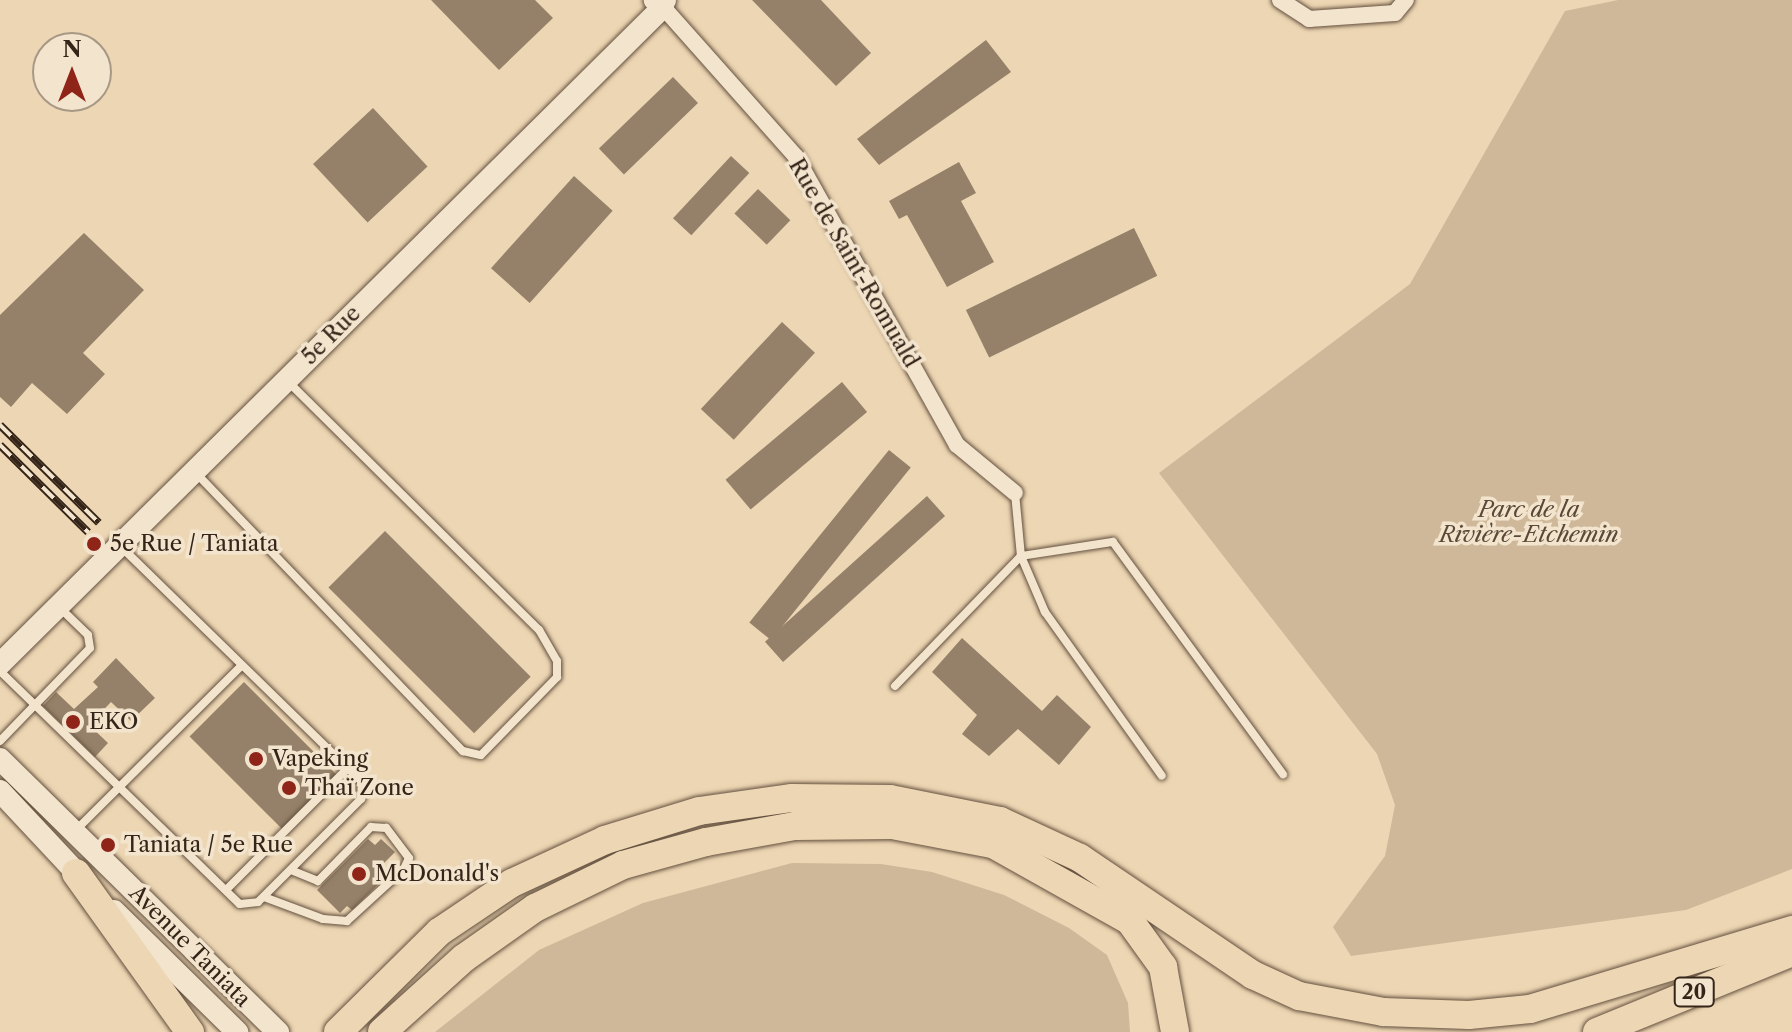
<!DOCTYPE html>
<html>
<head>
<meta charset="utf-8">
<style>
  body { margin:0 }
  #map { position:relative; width:1792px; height:1032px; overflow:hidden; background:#edd6b3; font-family:"Libre Caslon Text",serif }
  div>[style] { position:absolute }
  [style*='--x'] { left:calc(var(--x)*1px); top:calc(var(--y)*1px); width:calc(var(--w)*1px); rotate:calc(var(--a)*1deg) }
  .green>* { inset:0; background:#ceb899 }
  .building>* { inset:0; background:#958169; transform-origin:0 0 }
  .roads { filter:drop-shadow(0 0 2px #63503f) drop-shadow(0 0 2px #63503f) }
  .lane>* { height:8px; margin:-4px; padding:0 4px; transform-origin:4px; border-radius:4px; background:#f3e4ce }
  .street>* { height:16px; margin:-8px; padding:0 8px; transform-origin:8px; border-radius:8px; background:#f3e4ce }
  .secondary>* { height:22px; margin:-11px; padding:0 11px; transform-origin:11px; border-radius:11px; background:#f3e4ce }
  .highway>* { height:28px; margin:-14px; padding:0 14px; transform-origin:14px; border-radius:14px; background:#edd6b3 }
  .rail>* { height:8px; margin-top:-4px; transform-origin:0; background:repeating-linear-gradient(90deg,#f3e4ce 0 15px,#352418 0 30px); box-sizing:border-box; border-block:2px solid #352418 }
  .dots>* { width:22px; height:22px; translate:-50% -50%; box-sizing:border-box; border:4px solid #f3e4ce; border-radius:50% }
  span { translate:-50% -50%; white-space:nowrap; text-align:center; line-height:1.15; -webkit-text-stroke:7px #f3e4ce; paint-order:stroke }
  .shield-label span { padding:2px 6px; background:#f3e4ce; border:2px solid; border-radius:6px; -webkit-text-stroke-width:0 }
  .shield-label { font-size:20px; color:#352418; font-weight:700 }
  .street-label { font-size:22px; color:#352418 }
  .park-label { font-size:22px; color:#5b4938; font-style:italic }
  .poi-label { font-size:22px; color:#352418 }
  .left { translate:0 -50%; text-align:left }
  .north { position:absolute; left:32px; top:32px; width:80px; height:80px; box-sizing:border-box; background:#f3e4ce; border:2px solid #a79785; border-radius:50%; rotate:0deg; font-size:22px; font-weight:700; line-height:32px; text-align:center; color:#352418 }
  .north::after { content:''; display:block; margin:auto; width:28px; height:36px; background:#8f2418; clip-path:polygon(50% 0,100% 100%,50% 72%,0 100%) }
</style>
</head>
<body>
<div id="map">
  <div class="green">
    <i style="clip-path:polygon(1618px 0,1792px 0,1792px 869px,1686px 910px,1351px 956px,1333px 927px,1385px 856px,1395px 805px,1377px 754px,1159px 473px,1410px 284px,1565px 11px)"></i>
    <i style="clip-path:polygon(792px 863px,881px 864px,932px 872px,1004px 895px,1069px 928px,1107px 955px,1128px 1003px,1130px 1032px,435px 1032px,539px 950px,643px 903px)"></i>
  </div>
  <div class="building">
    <i style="clip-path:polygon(431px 0,535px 0,553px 18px,499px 70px)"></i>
    <i style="clip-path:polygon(752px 0,821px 0,871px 53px,836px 86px)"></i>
    <i style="clip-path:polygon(986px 40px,1011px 72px,879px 165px,857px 139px)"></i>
    <i style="left:673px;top:77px;width:36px;height:103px;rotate:46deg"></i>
    <i style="left:373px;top:108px;width:80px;height:82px;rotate:47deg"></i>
    <i style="left:731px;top:156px;width:25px;height:85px;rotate:43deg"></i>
    <i style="clip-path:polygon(959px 162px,976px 193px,961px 201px,994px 262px,947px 287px,907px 215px,899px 219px,889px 201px)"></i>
    <i style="left:574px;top:176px;width:52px;height:124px;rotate:42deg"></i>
    <i style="left:758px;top:189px;width:45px;height:34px;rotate:44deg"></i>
    <i style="left:1134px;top:228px;width:53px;height:187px;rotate:64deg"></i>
    <i style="clip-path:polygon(84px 233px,144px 290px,83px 353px,105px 374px,67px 414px,32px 383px,11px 407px,0 397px,0 315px)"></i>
    <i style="left:782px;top:322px;width:45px;height:119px;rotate:43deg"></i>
    <i style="left:842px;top:382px;width:39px;height:152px;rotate:50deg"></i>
    <i style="left:889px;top:450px;width:28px;height:222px;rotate:39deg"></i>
    <i style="left:927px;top:496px;width:27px;height:218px;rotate:48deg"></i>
    <i style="left:385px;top:531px;width:206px;height:80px;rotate:45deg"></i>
    <i style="clip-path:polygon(962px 638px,1042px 711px,1057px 695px,1091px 727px,1059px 765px,1018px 729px,989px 756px,962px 734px,977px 715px,932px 672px)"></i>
    <i style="clip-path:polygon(116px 658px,155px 698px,131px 721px,111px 702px,89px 725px,108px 743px,95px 757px,43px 706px,56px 692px,74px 709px,98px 687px,93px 682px)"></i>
    <i style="left:244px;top:682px;width:131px;height:77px;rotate:45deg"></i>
    <i style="clip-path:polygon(368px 839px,375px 845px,381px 839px,395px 852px,381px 866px,389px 874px,352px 910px,347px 906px,340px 913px,317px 890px)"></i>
  </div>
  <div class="roads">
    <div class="lane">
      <i style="--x:195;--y:472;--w:387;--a:46.2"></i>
      <i style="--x:463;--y:751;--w:18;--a:13"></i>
      <i style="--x:481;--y:755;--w:109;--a:-45.7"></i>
      <i style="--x:557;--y:677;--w:16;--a:-90"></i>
      <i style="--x:557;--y:661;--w:36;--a:-120"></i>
      <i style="--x:539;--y:630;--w:353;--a:-135.3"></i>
      <i style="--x:1015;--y:493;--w:63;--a:84.6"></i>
      <i style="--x:1021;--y:556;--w:61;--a:66.8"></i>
      <i style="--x:1045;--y:612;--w:201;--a:54.5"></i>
      <i style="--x:0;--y:671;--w:334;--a:44.2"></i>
      <i style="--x:240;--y:904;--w:18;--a:-6"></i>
      <i style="--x:258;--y:902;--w:146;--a:-45"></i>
      <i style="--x:361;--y:799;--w:17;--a:-87"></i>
      <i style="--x:362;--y:782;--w:338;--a:-135.7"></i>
      <i style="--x:895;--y:686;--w:181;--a:-45.9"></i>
      <i style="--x:1021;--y:556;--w:93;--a:-8.7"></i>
      <i style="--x:1113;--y:542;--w:288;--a:53.8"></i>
      <i style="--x:0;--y:741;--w:129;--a:-45.9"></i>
      <i style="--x:90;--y:648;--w:13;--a:-99"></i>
      <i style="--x:88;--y:635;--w:39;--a:-136"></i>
      <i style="--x:75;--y:831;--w:235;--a:-44.8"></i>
      <i style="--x:226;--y:890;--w:173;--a:-45"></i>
      <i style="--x:264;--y:897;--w:63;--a:20.4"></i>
      <i style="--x:323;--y:919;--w:24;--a:5"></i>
      <i style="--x:347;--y:921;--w:77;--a:-42.4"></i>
      <i style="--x:404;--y:869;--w:12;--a:-66"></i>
      <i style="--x:409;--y:858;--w:38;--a:-127"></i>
      <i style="--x:386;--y:828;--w:15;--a:-176"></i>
      <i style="--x:371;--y:827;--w:76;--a:134.5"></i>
      <i style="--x:318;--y:881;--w:29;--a:-158"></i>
    </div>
    <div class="street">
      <i style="--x:1280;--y:0;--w:35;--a:33"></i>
      <i style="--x:1309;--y:19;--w:86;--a:-4"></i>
      <i style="--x:1395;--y:13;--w:17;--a:-50"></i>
      <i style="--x:668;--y:1;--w:8;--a:130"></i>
      <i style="--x:663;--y:7;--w:200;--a:48.4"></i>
      <i style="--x:796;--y:157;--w:330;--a:60.8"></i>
      <i style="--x:957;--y:445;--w:75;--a:39.6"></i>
    </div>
    <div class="secondary">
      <i style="--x:0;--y:664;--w:933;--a:-44.74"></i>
      <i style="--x:663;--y:7;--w:11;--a:-139"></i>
      <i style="--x:0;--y:759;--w:390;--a:44.5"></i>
      <i style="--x:0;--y:791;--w:127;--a:46.9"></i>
      <i style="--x:114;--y:911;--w:173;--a:44.5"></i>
    </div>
    <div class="highway">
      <i style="--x:76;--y:873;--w:196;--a:54.4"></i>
      <i style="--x:338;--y:1032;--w:142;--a:-44.7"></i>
      <i style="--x:439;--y:932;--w:88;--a:-33.9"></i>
      <i style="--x:512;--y:883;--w:102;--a:-24.8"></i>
      <i style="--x:605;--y:840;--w:98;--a:-17.1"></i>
      <i style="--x:699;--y:811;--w:94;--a:-8"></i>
      <i style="--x:792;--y:798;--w:98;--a:0.6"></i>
      <i style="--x:890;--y:799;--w:112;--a:11.3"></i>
      <i style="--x:1000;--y:821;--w:88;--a:24.8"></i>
      <i style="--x:1080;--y:858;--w:209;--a:34.1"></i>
      <i style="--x:1253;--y:975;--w:51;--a:24.5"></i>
      <i style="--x:1299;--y:996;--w:86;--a:10.8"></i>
      <i style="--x:1383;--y:1012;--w:86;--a:2"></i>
      <i style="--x:1469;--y:1015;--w:61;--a:-5.6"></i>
      <i style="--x:1530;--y:1009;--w:274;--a:-16.8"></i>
      <i style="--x:382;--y:1032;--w:110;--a:-42.1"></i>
      <i style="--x:464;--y:958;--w:87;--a:-35.2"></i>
      <i style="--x:535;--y:908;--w:98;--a:-26"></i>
      <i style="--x:623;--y:865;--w:86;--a:-15.5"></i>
      <i style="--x:706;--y:842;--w:90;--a:-10.2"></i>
      <i style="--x:795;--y:826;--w:97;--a:-0.6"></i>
      <i style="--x:892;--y:825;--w:103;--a:10.7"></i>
      <i style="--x:993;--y:844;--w:157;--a:29.3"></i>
      <i style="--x:1130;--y:921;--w:57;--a:54.3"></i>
      <i style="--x:1163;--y:967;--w:66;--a:79.5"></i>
      <i style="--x:1597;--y:1032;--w:211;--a:-22.3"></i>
    </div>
  </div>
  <div class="rail">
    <i style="--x:0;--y:425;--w:139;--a:44.7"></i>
    <i style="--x:0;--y:445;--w:124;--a:44.7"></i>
  </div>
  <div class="dots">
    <i style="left:94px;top:544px;background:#8f2418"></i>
    <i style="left:73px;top:722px;background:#8f2418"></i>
    <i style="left:256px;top:759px;background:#8f2418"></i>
    <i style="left:289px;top:788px;background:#8f2418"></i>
    <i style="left:108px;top:845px;background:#8f2418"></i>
    <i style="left:359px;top:874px;background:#8f2418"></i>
  </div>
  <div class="shield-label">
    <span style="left:1694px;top:992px">20</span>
  </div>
  <div class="street-label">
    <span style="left:854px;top:263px;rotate:60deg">Rue de Saint-Romuald</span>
    <span style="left:331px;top:335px;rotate:-45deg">5e Rue</span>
    <span style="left:190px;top:946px;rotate:45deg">Avenue Taniata</span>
  </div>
  <div class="park-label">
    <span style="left:1529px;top:522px">Parc de la<br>Rivière-Etchemin</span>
  </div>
  <div class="poi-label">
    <span class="left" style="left:110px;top:544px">5e Rue / Taniata</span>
    <span class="left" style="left:89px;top:722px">EKO</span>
    <span class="left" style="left:272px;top:759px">Vapeking</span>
    <span class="left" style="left:305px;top:788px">Thaï Zone</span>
    <span class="left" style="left:124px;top:845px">Taniata / 5e Rue</span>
    <span class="left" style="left:375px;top:874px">McDonald's</span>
  </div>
  <div class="north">N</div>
</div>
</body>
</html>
